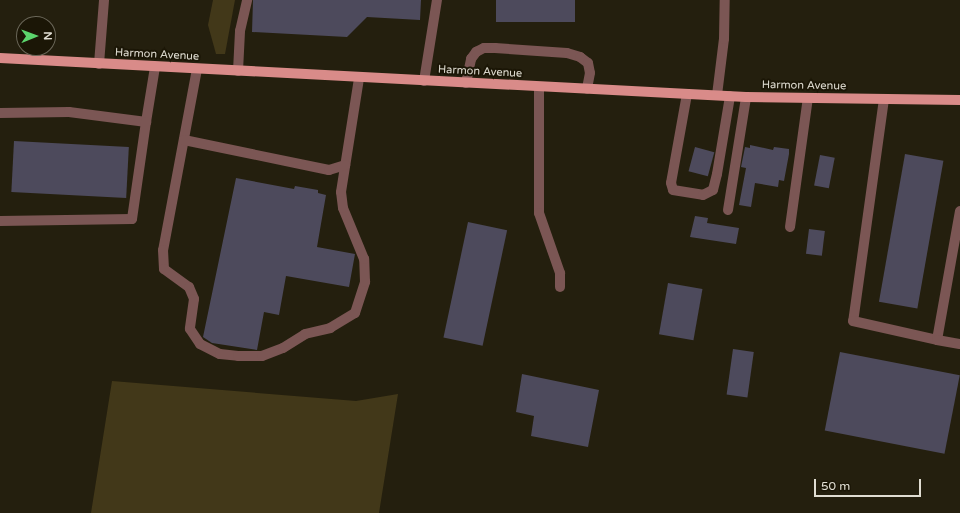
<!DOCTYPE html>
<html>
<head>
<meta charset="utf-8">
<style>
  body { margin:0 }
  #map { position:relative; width:960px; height:513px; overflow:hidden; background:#241f0e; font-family:"Varela Round",sans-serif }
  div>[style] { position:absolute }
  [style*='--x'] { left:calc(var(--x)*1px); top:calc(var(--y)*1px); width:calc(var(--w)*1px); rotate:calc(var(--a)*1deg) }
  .green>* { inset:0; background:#423819 }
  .building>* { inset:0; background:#4d4a5c; transform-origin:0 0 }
  .minor>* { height:10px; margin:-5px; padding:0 5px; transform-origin:5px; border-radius:5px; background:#7b5654 }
  .major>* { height:10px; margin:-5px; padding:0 5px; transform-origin:5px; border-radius:5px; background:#d98b89 }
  span { translate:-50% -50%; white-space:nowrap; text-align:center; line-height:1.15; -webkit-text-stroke:4px #1b1606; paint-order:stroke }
  .street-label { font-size:11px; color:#e0ddd2 }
  .north { position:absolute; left:16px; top:16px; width:40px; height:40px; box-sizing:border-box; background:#1b1606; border:1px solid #6a6658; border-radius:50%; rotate:89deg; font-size:11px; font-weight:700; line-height:16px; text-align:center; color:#e0ddd2 }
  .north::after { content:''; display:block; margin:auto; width:14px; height:18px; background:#5cd56d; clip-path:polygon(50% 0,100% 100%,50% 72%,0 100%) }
  .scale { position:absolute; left:814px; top:479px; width:107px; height:18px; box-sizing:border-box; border:2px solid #e0ddd2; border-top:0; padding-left:5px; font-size:12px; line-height:14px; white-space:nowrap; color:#e0ddd2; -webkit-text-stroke:3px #1b1606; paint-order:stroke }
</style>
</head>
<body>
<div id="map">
  <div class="green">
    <i style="clip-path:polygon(213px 0,235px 0,225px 54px,216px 54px,208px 25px)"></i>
    <i style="clip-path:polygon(112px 381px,356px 401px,398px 394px,379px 513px,91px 513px)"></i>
  </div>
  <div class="building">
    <i style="clip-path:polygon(253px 0,421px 0,420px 20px,367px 17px,347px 37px,252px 32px)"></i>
    <i style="left:496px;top:0;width:79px;height:22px"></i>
    <i style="left:14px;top:141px;width:115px;height:51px;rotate:3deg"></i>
    <i style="clip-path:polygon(750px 145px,773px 150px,774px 147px,789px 149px,789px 154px,784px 181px,779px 180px,778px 187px,755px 183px,751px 207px,739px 205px,746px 168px,741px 167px,745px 147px,750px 148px)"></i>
    <i style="left:695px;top:147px;width:20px;height:25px;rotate:15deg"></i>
    <i style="left:905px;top:154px;width:39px;height:150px;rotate:10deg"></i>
    <i style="left:820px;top:155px;width:15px;height:31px;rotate:11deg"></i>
    <i style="clip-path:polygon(236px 178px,294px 189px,295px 186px,318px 190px,318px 193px,326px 195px,317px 247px,355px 254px,349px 287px,286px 276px,279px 315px,264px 312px,257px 350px,212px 343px,203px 337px)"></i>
    <i style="clip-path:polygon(695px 216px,708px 218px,707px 223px,739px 228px,736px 244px,690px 237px)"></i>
    <i style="left:468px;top:222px;width:40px;height:118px;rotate:12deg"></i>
    <i style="left:809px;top:229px;width:16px;height:25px;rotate:7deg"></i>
    <i style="left:668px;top:283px;width:35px;height:52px;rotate:10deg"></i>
    <i style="left:733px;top:349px;width:21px;height:46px;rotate:8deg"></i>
    <i style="left:840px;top:352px;width:122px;height:80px;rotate:11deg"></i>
    <i style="clip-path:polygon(522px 374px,599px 390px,588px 447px,531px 436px,534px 416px,516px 412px)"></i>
  </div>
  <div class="minor">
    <i style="--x:99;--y:64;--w:64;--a:-85.5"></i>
    <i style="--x:197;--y:69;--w:184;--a:100.6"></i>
    <i style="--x:163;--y:250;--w:19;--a:87"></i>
    <i style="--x:164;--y:269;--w:31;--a:36"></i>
    <i style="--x:189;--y:287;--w:13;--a:67"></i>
    <i style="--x:194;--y:299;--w:30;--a:98"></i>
    <i style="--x:190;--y:329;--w:18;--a:56"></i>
    <i style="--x:200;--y:344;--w:22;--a:27"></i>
    <i style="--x:220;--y:354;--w:18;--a:6"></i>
    <i style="--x:238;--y:356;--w:24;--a:0"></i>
    <i style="--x:262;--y:356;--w:22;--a:-21"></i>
    <i style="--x:283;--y:348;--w:26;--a:-32"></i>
    <i style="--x:305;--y:334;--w:26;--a:-13"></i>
    <i style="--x:330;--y:328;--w:29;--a:-31"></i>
    <i style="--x:355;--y:313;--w:33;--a:-72"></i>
    <i style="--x:365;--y:282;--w:23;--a:-92"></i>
    <i style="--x:364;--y:259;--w:55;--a:-112.4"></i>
    <i style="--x:343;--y:208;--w:16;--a:-97"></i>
    <i style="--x:341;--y:192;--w:115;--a:-81"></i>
    <i style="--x:238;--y:71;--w:40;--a:-87.1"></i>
    <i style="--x:240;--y:31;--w:32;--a:-77"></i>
    <i style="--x:424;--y:81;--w:82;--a:-80.9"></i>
    <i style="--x:466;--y:83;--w:25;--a:-78"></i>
    <i style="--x:471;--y:59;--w:9;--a:-54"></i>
    <i style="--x:476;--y:52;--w:9;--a:-27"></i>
    <i style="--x:484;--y:48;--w:11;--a:0"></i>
    <i style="--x:495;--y:48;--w:72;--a:4"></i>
    <i style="--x:567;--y:53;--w:14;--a:17"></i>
    <i style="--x:580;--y:57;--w:10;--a:37"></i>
    <i style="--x:588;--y:63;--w:10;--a:79"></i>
    <i style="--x:590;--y:73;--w:16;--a:101"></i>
    <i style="--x:539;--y:87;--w:126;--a:90"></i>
    <i style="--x:539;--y:213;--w:64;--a:70.7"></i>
    <i style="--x:560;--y:273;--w:14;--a:90"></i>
    <i style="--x:687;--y:94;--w:90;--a:100.2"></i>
    <i style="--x:671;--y:183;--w:7;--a:74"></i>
    <i style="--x:673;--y:190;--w:30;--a:9"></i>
    <i style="--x:703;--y:195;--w:11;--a:-27"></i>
    <i style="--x:713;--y:190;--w:16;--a:-76"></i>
    <i style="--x:717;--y:174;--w:79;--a:-80.5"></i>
    <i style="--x:717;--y:95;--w:56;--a:-82.9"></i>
    <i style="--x:724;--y:39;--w:39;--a:-89"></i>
    <i style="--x:884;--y:99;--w:224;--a:97.9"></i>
    <i style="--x:853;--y:321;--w:86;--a:12.7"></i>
    <i style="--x:937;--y:340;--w:131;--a:-79.9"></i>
    <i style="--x:0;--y:113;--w:69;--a:-0.8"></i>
    <i style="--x:69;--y:112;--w:78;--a:7.4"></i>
    <i style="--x:146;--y:122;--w:56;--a:-80.7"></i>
    <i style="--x:184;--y:140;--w:148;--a:11.7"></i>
    <i style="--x:329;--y:170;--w:17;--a:-17"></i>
    <i style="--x:728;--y:210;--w:114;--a:-80.9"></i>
    <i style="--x:0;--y:221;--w:132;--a:-0.9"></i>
    <i style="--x:132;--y:219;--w:98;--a:-81.8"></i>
    <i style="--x:790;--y:227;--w:130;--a:-82.1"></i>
    <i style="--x:937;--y:340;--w:23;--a:10"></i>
  </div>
  <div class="major">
    <i style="--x:0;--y:58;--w:747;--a:2.99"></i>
    <i style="--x:746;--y:97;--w:214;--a:0.8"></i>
  </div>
  <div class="street-label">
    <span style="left:157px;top:55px;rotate:3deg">Harmon Avenue</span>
    <span style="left:480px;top:72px;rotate:3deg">Harmon Avenue</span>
    <span style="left:804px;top:86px;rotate:1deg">Harmon Avenue</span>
  </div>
  <div class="north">N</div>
  <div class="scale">50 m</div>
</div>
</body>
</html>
